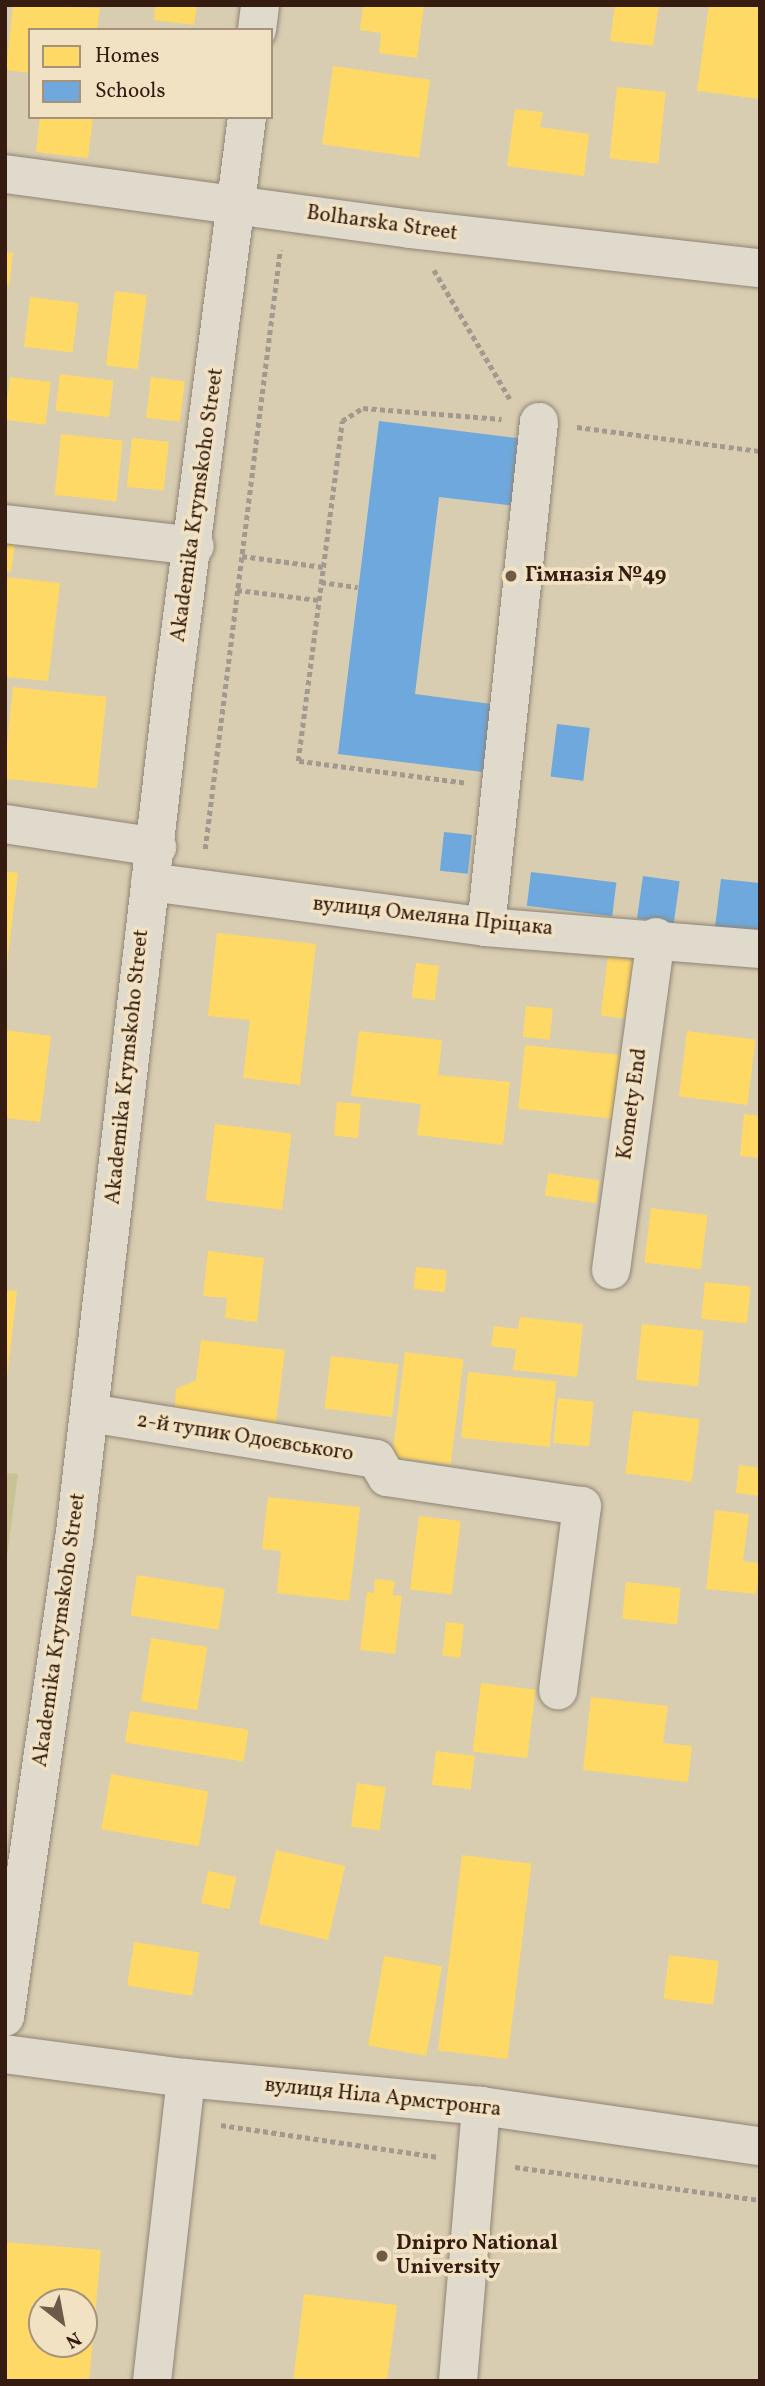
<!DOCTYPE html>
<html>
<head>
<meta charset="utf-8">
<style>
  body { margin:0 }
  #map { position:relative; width:765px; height:2386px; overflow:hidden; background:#d8ccb1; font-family:Vollkorn,serif }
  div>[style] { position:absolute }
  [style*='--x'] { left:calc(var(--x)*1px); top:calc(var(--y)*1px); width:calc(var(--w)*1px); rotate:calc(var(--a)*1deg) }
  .green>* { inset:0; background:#c9c296 }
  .homes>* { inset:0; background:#ffd966; transform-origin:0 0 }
  .schools>* { inset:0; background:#6fa8dc; transform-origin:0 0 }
  .path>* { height:4.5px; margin-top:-2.25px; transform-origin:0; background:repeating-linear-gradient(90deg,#a29a8f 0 5px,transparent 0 8.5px) }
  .roads { filter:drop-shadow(0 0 2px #8f8474) drop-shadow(0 0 2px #8f8474) }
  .minor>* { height:38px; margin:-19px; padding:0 19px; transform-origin:19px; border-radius:19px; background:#e0dacc }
  .dots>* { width:19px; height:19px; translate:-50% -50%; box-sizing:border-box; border:4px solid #f0e2c2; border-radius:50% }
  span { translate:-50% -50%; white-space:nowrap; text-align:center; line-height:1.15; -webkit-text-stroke:7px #f0e2c2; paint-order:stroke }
  .street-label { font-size:21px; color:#361b10 }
  .poi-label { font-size:21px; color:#361b10; font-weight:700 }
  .left { translate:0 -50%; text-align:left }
  .frame { position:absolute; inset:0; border:7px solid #361b10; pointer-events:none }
  .legend { position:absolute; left:28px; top:28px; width:245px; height:91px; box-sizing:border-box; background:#f0e2c2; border:2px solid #a6927b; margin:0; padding:9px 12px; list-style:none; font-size:21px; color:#361b10 }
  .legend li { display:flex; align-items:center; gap:14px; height:35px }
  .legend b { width:35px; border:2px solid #a6927b }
  .north { position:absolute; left:28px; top:2288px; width:70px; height:70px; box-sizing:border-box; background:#f0e2c2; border:2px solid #a6927b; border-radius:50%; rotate:149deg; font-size:19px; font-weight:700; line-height:28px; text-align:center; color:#361b10 }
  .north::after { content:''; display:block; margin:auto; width:24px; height:32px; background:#6f5948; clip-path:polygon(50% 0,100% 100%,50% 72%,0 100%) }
</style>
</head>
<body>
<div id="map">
  <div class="green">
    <i style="clip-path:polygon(5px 1473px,18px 1474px,6px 1564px,5px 1564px)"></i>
  </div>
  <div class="homes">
    <i style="clip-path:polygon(13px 5px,100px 8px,97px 30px,30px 30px,30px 73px,6px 70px)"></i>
    <i style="clip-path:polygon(155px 5px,197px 5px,194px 25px,154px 20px)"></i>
    <i style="clip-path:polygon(363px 5px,424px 5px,417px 58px,379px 53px,381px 33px,360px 30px)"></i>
    <i style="clip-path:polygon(615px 5px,659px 5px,653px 46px,610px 41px)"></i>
    <i style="clip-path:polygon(709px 5px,760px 5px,760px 99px,697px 91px)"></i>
    <i style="left:333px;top:66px;width:98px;height:79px;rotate:8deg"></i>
    <i style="left:617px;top:87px;width:49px;height:72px;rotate:6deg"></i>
    <i style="clip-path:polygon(515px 109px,543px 112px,540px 127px,589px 134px,584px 176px,507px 166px)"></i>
    <i style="clip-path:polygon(40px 117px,93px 117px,88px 158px,36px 152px)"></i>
    <i style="clip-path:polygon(5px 252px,13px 253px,9px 286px,5px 286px)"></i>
    <i style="left:115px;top:291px;width:32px;height:75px;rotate:7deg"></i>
    <i style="left:30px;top:297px;width:49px;height:50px;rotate:7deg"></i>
    <i style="left:60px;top:374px;width:54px;height:37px;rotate:7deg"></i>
    <i style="left:10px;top:377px;width:41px;height:43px;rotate:7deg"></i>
    <i style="left:151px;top:377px;width:34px;height:41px;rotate:7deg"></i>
    <i style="left:61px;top:434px;width:62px;height:61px;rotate:6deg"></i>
    <i style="left:132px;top:438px;width:37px;height:49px;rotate:6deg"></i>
    <i style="clip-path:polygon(5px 543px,15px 544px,11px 572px,5px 571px)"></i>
    <i style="clip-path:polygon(5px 577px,60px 583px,48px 681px,5px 677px)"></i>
    <i style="left:13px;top:687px;width:94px;height:92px;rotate:6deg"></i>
    <i style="clip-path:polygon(5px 871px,18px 873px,7px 965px,5px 965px)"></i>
    <i style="clip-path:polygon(217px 933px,316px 944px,300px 1085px,243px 1078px,250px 1020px,208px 1016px)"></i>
    <i style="left:608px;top:956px;width:33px;height:60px;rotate:7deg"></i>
    <i style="left:416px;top:963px;width:23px;height:35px;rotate:7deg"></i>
    <i style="left:526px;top:1006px;width:27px;height:31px;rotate:6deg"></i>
    <i style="clip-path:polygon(5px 1030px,51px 1036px,40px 1122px,5px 1118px)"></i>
    <i style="clip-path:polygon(359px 1031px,442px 1040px,438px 1075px,510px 1082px,503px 1145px,417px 1135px,421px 1104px,351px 1096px)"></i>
    <i style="left:687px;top:1031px;width:69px;height:66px;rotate:7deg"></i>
    <i style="left:525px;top:1045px;width:98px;height:64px;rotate:6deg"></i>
    <i style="left:337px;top:1102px;width:24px;height:34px;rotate:5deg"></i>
    <i style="clip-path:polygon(744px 1114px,760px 1116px,760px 1158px,740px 1156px)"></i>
    <i style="left:215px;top:1124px;width:77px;height:77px;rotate:7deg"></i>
    <i style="left:548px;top:1173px;width:52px;height:23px;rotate:8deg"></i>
    <i style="left:651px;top:1208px;width:57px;height:55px;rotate:7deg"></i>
    <i style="clip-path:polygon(208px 1251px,264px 1258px,257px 1322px,225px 1318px,227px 1298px,203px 1296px)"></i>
    <i style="left:416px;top:1267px;width:31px;height:22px;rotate:6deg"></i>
    <i style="left:705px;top:1282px;width:46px;height:37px;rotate:6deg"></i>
    <i style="clip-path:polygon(5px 1290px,17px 1291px,7px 1377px,5px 1377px)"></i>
    <i style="clip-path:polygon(520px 1317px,583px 1324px,577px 1377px,513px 1370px,516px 1349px,491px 1346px,494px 1326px,518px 1329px)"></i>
    <i style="left:642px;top:1324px;width:62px;height:56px;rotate:6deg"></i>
    <i style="clip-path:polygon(201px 1340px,285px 1350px,275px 1429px,179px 1412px,175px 1407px,176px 1389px,196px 1380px)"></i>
    <i style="left:405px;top:1352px;width:59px;height:106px;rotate:7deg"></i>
    <i style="left:331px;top:1356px;width:68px;height:53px;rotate:7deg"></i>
    <i style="left:468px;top:1372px;width:89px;height:66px;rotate:6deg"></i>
    <i style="left:558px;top:1398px;width:36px;height:45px;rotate:6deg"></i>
    <i style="left:633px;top:1411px;width:67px;height:63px;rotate:7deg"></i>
    <i style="clip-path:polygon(739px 1465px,760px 1468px,760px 1496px,736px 1493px)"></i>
    <i style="clip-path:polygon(268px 1497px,360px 1507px,349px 1601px,277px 1593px,281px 1551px,262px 1549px)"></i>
    <i style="clip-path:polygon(715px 1510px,749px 1514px,743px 1561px,760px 1563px,756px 1594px,706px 1589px)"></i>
    <i style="left:419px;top:1516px;width:42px;height:74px;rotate:7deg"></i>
    <i style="left:137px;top:1575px;width:89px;height:41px;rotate:9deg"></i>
    <i style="clip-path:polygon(375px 1579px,395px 1581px,393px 1595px,402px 1596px,395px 1654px,360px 1650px,367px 1592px,374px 1593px)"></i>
    <i style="left:626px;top:1582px;width:55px;height:37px;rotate:6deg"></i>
    <i style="left:446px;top:1622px;width:18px;height:34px;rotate:6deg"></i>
    <i style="left:151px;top:1638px;width:57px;height:64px;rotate:9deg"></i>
    <i style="left:481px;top:1683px;width:55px;height:69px;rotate:7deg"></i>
    <i style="clip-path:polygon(591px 1697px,668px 1706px,663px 1743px,692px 1746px,688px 1782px,583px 1770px)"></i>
    <i style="left:130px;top:1711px;width:120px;height:32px;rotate:9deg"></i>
    <i style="left:436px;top:1751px;width:39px;height:34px;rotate:7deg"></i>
    <i style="left:111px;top:1774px;width:99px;height:56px;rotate:10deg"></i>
    <i style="left:357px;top:1783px;width:29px;height:44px;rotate:8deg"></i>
    <i style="left:276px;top:1850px;width:71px;height:76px;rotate:13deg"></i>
    <i style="left:462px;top:1855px;width:70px;height:197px;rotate:7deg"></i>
    <i style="left:208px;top:1871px;width:29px;height:33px;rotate:12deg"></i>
    <i style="left:134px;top:1942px;width:66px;height:44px;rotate:9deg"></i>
    <i style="left:669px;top:1955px;width:50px;height:44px;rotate:7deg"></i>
    <i style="left:384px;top:1956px;width:59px;height:91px;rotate:10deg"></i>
    <i style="clip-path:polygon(evenodd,5px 2242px,101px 2250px,89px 2381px,5px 2381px,5px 2242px,42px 2302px,84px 2302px,84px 2344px,42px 2344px,42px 2302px)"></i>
    <i style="clip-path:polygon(304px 2294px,397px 2305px,387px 2381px,293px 2381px)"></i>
  </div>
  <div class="schools">
    <i style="clip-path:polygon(379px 421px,525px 439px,516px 506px,439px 497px,415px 694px,491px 704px,483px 772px,338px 754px)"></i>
    <i style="left:557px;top:724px;width:33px;height:53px;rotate:7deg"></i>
    <i style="left:444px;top:832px;width:28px;height:39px;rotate:6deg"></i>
    <i style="left:531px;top:872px;width:86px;height:34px;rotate:7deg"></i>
    <i style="left:643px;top:876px;width:37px;height:43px;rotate:8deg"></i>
    <i style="clip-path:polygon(721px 879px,760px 883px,760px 932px,715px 927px)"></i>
  </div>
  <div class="path">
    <i style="--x:434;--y:270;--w:150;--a:59.5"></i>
    <i style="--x:577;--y:427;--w:185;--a:7.5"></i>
    <i style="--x:242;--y:556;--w:82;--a:7.7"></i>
    <i style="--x:321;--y:582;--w:37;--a:8"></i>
    <i style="--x:237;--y:590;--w:83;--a:7"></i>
    <i style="--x:464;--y:783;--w:167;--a:-172.5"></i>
    <i style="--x:298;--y:761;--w:343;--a:-82.6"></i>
    <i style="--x:342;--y:421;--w:25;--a:-32"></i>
    <i style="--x:363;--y:408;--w:139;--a:4.5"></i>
    <i style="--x:205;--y:849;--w:604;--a:-82.86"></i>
    <i style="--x:221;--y:2125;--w:218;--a:8.4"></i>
    <i style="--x:515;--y:2167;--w:247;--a:7.7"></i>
  </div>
  <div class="roads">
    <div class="minor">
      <i style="--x:257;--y:30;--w:25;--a:-83"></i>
      <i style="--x:5;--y:174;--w:409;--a:7.7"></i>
      <i style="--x:410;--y:229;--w:352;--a:6.4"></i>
      <i style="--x:5;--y:524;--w:191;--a:6.6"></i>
      <i style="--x:5;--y:824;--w:154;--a:8.6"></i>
      <i style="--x:150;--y:882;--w:339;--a:7.6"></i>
      <i style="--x:486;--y:927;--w:275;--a:4.6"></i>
      <i style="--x:486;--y:927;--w:508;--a:-84.01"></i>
      <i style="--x:611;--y:1270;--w:336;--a:-82.3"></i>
      <i style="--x:89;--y:1413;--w:291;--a:9.1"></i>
      <i style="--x:376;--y:1459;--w:21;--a:59"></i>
      <i style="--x:387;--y:1477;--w:197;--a:8.5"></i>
      <i style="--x:582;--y:1506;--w:186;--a:97.4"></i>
      <i style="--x:5;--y:2017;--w:481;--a:-81.8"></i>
      <i style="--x:74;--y:1541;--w:860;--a:-83.39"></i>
      <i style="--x:173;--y:687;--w:575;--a:-82.6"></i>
      <i style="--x:5;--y:2054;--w:183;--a:7.6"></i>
      <i style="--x:186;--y:2078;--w:296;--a:5.4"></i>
      <i style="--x:481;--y:2106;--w:282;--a:8.2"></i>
      <i style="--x:152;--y:2381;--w:305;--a:-83.6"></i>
      <i style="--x:458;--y:2381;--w:276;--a:-85.2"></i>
    </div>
  </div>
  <div class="dots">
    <i style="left:511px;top:576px;background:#6f5948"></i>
    <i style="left:382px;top:2256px;background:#6f5948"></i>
  </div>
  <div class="street-label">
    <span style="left:382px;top:224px;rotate:8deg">Bolharska Street</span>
    <span style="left:198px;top:505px;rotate:-82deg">Akademika Krymskoho Street</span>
    <span style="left:433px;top:917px;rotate:6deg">вулиця Омеляна Пріцака</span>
    <span style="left:128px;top:1067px;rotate:-84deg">Akademika Krymskoho Street</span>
    <span style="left:633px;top:1104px;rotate:-82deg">Komety End</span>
    <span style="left:245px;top:1438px;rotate:9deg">2-й тупик Одоєвського</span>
    <span style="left:60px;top:1630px;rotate:-82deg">Akademika Krymskoho Street</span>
    <span style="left:383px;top:2098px;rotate:6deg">вулиця Ніла Армстронга</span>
  </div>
  <div class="poi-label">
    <span class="left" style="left:525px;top:576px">Гімназія №49</span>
    <span class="left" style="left:396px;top:2256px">Dnipro National<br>University</span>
  </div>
  <div class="frame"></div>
  <ul class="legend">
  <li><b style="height:19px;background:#ffd966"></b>Homes</li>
  <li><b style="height:19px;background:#6fa8dc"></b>Schools</li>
  </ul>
  <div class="north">N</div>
</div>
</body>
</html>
